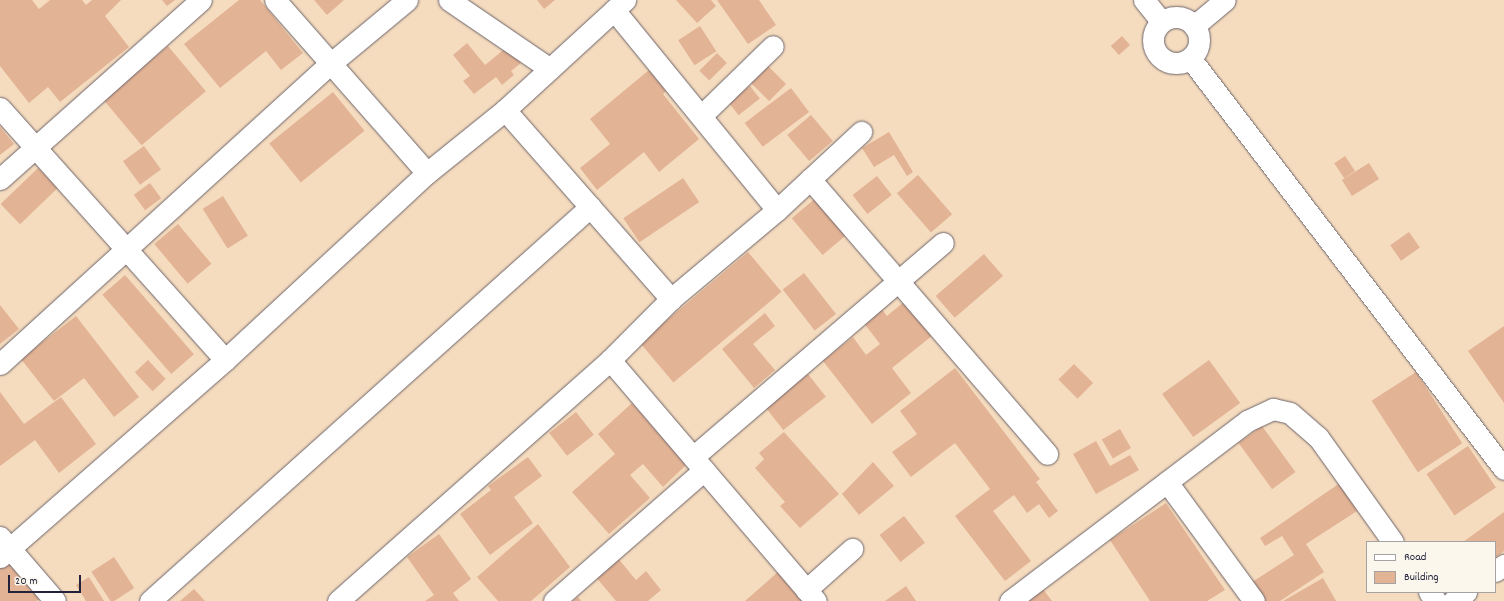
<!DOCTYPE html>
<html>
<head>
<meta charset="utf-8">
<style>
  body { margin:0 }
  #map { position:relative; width:1504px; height:601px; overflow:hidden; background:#f5dcbf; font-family:Dekko,sans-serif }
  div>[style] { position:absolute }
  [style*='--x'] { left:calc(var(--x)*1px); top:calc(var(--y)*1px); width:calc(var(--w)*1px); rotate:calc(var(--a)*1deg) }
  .building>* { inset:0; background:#e3b395; transform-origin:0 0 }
  .roads { filter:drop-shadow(0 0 1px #6c6369) drop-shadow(0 0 1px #6c6369) }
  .street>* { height:21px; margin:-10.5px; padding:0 10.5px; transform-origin:10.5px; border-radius:10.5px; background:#fff }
  .street>.ring { margin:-10.5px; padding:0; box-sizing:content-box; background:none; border:21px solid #fff; border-radius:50% }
  span { translate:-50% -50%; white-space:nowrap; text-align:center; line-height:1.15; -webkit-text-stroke:3px #fbf7ec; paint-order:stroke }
  .legend { position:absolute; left:1366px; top:541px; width:130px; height:52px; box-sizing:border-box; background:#fbf7ec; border:1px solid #a4a2a5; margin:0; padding:5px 7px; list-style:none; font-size:12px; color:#22223b }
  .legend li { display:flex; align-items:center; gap:8px; height:20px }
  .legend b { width:20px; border:1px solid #a4a2a5 }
  .scale { position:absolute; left:8px; top:575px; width:73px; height:18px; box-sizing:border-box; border:2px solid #22223b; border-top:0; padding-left:5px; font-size:12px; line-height:14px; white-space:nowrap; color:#22223b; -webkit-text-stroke:3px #fbf7ec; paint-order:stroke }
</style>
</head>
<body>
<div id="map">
  <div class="building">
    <i style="clip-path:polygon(0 0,32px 0,39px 9px,50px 0,82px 0,86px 5px,92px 0,121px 0,105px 16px,129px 47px,60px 102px,48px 87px,29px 103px,0 66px)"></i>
    <i style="clip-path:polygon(162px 0,175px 0,167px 6px)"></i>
    <i style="clip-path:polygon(239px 0,260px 0,303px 53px,281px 70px,266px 51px,220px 88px,184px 44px)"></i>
    <i style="clip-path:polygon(314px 0,344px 0,327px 15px)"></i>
    <i style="clip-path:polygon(537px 0,555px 0,544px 9px)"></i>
    <i style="clip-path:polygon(676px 0,711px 0,716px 6px,697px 23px)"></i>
    <i style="clip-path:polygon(717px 0,759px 0,776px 25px,748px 44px)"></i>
    <i style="left:700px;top:26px;width:30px;height:26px;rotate:57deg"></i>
    <i style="left:1122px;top:36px;width:12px;height:15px;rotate:48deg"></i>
    <i style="clip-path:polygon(467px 43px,485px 65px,507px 47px,521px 63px,511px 71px,514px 75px,502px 85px,496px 77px,474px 94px,463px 81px,470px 76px,453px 55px)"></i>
    <i style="left:168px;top:46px;width:59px;height:84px;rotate:50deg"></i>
    <i style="left:717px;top:53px;width:14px;height:25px;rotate:45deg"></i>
    <i style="left:767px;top:65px;width:27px;height:24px;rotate:45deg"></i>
    <i style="clip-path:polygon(649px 70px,666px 91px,663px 94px,699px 139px,659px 172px,644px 152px,597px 190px,580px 168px,610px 144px,590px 119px)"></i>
    <i style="left:750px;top:86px;width:16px;height:27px;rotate:52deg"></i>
    <i style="left:791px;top:88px;width:30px;height:58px;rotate:53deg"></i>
    <i style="left:333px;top:92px;width:50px;height:82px;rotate:51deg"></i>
    <i style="left:811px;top:115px;width:34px;height:31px;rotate:50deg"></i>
    <i style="clip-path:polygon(0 127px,14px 144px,0 155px)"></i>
    <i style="clip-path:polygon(889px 132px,913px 172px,907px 176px,894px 155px,874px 167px,862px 148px)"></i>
    <i style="left:144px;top:146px;width:29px;height:26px;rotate:54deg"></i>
    <i style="left:1345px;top:156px;width:18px;height:13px;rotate:56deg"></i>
    <i style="left:1369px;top:163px;width:19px;height:32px;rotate:58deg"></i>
    <i style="left:38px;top:168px;width:28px;height:52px;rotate:46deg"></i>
    <i style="left:918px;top:175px;width:52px;height:28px;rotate:49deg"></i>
    <i style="left:877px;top:176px;width:24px;height:31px;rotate:52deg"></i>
    <i style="left:683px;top:178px;width:29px;height:72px;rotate:56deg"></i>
    <i style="left:150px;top:183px;width:19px;height:20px;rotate:54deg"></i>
    <i style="left:223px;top:196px;width:47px;height:24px;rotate:58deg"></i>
    <i style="left:817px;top:197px;width:48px;height:33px;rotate:50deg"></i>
    <i style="left:178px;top:224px;width:52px;height:31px;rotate:50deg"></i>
    <i style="left:1409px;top:232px;width:19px;height:23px;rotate:55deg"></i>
    <i style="left:748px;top:252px;width:52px;height:141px;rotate:50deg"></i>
    <i style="left:984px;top:254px;width:29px;height:64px;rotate:49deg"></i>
    <i style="left:804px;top:273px;width:52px;height:27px;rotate:52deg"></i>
    <i style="left:125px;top:275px;width:105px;height:30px;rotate:49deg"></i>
    <i style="clip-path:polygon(905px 301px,933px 335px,892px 368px,911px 393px,872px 424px,823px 361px,853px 337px,866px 355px,880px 344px,863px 322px,880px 307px,887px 316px)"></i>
    <i style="clip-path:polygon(0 305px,19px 329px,0 344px)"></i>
    <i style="clip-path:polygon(765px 313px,775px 326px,753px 344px,775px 370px,754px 388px,722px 349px)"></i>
    <i style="clip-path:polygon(76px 316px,139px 397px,114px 417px,84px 378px,54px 401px,21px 359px)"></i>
    <i style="clip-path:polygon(1504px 326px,1504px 403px,1468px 351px)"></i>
    <i style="left:148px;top:360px;width:26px;height:18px;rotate:47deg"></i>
    <i style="left:1209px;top:360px;width:53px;height:58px;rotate:54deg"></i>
    <i style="left:1074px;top:364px;width:27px;height:22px;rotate:45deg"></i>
    <i style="clip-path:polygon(955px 368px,1040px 479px,1036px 482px,1058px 511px,1049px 518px,1039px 504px,1027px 513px,1014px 495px,993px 511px,1031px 561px,1005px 581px,955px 516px,990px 489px,955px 443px,911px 477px,892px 452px,917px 434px,900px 411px)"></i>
    <i style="left:1416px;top:372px;width:85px;height:53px;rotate:57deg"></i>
    <i style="left:808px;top:374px;width:29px;height:54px;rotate:52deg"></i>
    <i style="clip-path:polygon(0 392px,24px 424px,61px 397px,96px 444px,59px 473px,35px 440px,0 466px)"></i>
    <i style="clip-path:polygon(632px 403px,686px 465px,663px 487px,643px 464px,630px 475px,650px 498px,609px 534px,572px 492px,615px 454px,598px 434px)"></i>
    <i style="left:576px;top:412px;width:29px;height:34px;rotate:52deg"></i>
    <i style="left:1262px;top:426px;width:57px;height:29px;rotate:54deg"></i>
    <i style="left:1120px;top:429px;width:22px;height:21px;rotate:60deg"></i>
    <i style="clip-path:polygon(784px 432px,839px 494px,800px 528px,780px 506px,785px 502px,755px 468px,764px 459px,759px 453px)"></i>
    <i style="clip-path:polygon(1096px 441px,1110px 466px,1130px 455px,1139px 470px,1096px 494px,1073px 454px)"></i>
    <i style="left:1468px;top:446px;width:50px;height:50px;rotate:56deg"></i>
    <i style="clip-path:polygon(528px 457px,542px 476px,514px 497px,533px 523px,490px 555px,460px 514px,491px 490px,488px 486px)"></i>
    <i style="clip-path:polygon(873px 462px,894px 486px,859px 515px,842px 494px)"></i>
    <i style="clip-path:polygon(1340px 483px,1357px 511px,1306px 544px,1324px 572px,1280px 601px,1264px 601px,1252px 582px,1294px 555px,1282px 536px,1265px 546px,1260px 538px)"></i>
    <i style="clip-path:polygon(1166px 503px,1225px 590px,1207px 601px,1150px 601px,1110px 540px)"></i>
    <i style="clip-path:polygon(1504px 512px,1504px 551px,1495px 558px,1495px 542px,1463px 542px)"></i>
    <i style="left:904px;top:516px;width:34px;height:31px;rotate:52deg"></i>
    <i style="clip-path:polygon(538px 524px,570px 567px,531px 601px,498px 601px,477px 577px)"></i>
    <i style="clip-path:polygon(439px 534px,471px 579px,453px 593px,459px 601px,425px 601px,434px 595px,407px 557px)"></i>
    <i style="left:114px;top:557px;width:37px;height:27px;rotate:57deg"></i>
    <i style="clip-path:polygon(617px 557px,636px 580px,646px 571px,661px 590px,648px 601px,616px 601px,595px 576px)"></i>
    <i style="clip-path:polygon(13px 558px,43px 596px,37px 601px,0 601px,0 568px)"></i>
    <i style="clip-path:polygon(779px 571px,803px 601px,745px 601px)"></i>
    <i style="clip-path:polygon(89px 577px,104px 601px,86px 601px,76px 585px)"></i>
    <i style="clip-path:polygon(1323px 578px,1336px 601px,1283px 601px)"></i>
    <i style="clip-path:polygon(1039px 584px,1052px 601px,1018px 601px)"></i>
    <i style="clip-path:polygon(906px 586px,916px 601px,885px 601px)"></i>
    <i style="clip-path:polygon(194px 589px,205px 601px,180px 601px)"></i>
    <i style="clip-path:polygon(578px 597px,581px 601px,573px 601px)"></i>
  </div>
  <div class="roads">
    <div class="street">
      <i style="--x:449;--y:0;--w:122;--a:34.3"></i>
      <i style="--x:1144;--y:0;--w:28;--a:51"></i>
      <i style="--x:614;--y:10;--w:258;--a:50.8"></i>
      <i class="ring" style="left:1153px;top:17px;width:25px;height:25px"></i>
      <i style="--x:1194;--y:26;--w:40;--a:-40"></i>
      <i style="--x:1190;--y:58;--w:517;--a:52.62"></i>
      <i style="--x:0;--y:108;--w:338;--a:48.2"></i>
      <i style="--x:505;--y:110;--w:163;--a:-42.5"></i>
      <i style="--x:701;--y:116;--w:100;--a:-44.2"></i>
      <i style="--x:427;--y:173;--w:100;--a:-38.9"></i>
      <i style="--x:505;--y:110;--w:252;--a:48.7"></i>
      <i style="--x:671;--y:299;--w:86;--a:135"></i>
      <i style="--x:610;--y:360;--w:317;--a:49.5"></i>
      <i style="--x:0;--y:179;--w:269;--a:-41.7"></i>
      <i style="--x:810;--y:179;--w:363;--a:49.2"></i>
      <i style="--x:671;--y:299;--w:138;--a:-40"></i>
      <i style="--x:777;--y:210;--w:115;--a:-42.9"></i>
      <i style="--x:0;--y:364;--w:446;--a:-42.3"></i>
      <i style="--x:330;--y:64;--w:100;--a:-39.7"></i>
      <i style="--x:693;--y:457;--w:329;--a:-40.6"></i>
      <i style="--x:1167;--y:482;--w:147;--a:53.8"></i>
      <i style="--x:0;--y:537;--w:84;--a:49.3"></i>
      <i style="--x:0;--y:557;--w:299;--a:-41.2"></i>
      <i style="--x:225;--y:360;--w:275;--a:-42.8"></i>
      <i style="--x:427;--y:173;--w:230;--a:-131.3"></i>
      <i style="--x:1495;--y:571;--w:11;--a:-34"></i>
      <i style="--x:806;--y:590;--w:62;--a:-41.7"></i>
      <i style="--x:1429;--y:592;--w:11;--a:52"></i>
      <i style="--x:150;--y:601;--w:591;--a:-41.84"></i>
      <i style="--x:338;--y:601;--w:363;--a:-41.5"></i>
      <i style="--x:554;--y:601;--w:199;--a:-41.1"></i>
      <i style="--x:1010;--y:601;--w:298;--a:-37.2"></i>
      <i style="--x:1247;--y:421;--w:29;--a:-25"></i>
      <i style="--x:1273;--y:409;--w:17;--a:13"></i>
      <i style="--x:1290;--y:413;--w:37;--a:41"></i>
      <i style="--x:1318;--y:437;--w:129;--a:54.5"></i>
      <i style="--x:1453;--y:601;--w:16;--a:-35"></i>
    </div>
  </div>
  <ul class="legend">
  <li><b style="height:5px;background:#fff"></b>Road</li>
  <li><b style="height:11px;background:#e3b395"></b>Building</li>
  </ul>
  <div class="scale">20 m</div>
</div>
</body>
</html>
